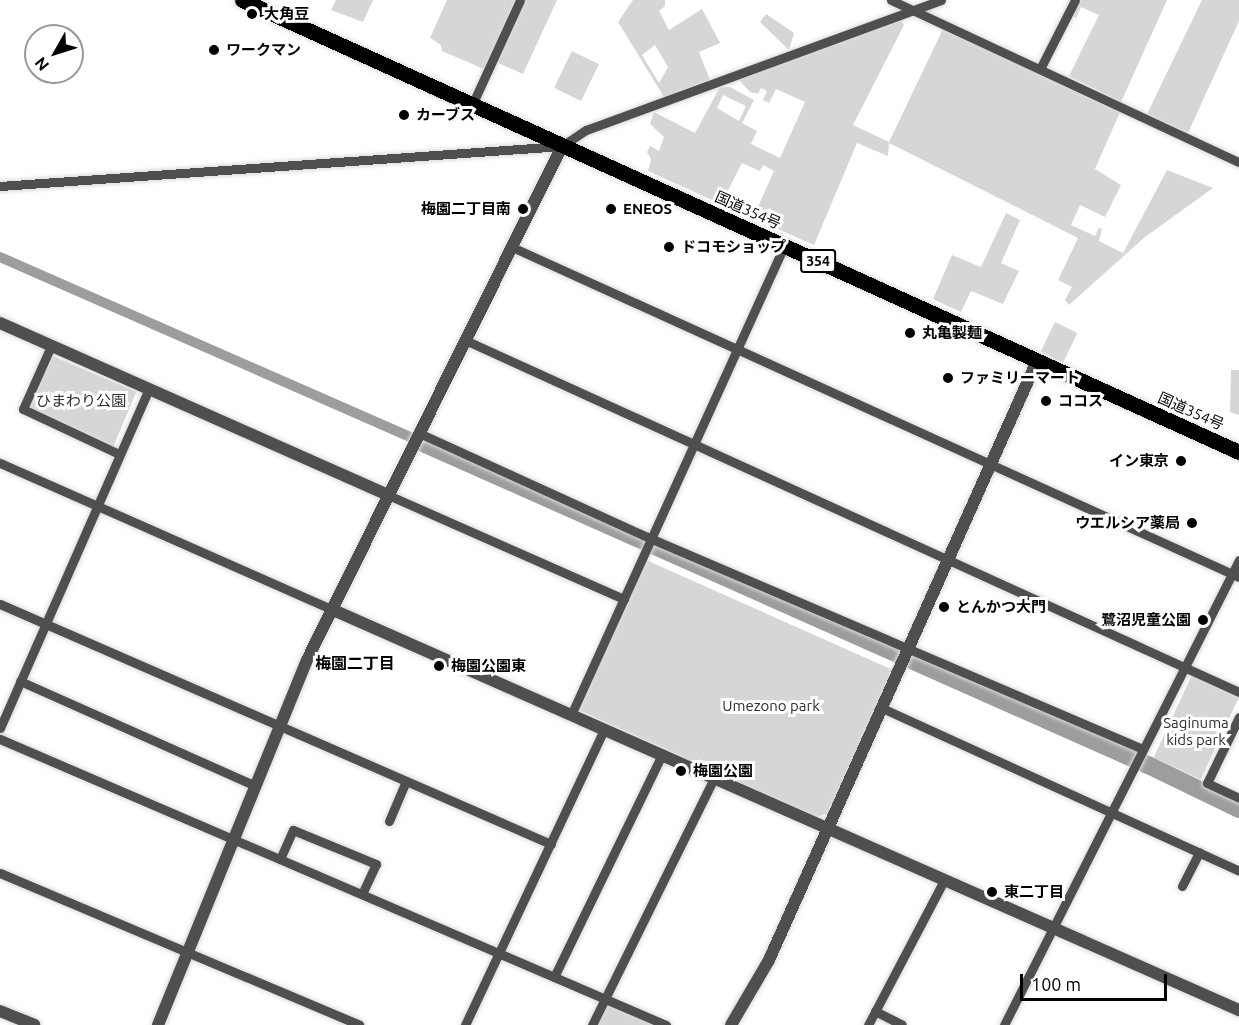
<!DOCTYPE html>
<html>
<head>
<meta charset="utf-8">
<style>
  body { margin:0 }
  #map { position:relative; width:1239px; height:1025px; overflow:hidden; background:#fff; font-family:Ubuntu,"Noto Sans JP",sans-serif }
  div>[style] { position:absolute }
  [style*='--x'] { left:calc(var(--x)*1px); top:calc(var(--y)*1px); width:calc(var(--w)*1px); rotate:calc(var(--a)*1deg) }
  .green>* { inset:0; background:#d6d6d6; transform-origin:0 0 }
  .canal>* { height:10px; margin:-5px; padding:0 5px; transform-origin:5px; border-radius:5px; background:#9d9d9d }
  .river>* { height:18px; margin:-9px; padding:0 9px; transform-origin:9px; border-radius:9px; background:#9d9d9d }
  .roads { filter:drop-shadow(0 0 2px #dbdbdb) drop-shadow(0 0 2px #dbdbdb) }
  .minor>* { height:9px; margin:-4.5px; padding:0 4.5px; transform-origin:4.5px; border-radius:4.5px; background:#4f4f4f }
  .tertiary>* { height:12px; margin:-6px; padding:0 6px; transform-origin:6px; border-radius:6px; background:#4f4f4f }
  .trunk>* { height:15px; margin:-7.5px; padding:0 7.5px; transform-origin:7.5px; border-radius:7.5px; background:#000 }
  .dots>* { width:16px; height:16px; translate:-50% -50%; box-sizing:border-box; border:3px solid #fff; border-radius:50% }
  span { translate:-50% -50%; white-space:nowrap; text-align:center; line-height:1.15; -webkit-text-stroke:6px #fff; paint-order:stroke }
  .shield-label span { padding:2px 4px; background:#fff; border:2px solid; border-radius:4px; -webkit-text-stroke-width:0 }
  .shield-label { font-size:14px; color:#000; font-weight:700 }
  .poi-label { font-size:15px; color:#000; font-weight:700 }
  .left { translate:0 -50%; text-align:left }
  .right { translate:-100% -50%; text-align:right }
  .street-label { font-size:15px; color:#000 }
  .park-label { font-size:15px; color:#2d2d2d }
  .neighbourhood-label { font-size:16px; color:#000; font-weight:700 }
  .north { position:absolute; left:24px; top:24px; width:60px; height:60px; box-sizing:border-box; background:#fff; border:2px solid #999; border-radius:50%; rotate:231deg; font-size:16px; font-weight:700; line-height:24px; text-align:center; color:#000 }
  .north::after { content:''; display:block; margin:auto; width:21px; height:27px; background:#000; clip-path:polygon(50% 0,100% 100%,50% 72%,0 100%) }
  .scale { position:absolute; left:1020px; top:974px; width:147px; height:27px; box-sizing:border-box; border:3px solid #000; border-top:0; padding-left:8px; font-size:18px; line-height:21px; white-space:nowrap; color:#000; -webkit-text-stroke:4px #fff; paint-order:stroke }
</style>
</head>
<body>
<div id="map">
  <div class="green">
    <i style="clip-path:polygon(336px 0,373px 0,363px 22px,331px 10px)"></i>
    <i style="clip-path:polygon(447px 0,515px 0,484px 69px,442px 51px,441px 45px,430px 38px)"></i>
    <i style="clip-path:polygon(523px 0,557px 0,523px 74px,496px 62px)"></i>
    <i style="clip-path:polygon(evenodd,633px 0,665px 0,665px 6px,659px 11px,669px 30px,702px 9px,720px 43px,699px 52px,710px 80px,664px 97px,618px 22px,633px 0,655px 45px,668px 67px,659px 83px,642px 55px,655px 45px)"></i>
    <i style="clip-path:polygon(1080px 0,1167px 0,1121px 102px,1069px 76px,1099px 15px,1081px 7px,1076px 18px,1072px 16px)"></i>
    <i style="clip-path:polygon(1202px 0,1239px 0,1239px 21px,1188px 133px,1147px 114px)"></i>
    <i style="clip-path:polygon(766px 14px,794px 33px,789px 50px,760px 22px)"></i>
    <i style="clip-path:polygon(evenodd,900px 18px,904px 25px,853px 125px,889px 142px,943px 29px,1120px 112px,1095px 169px,1121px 185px,1105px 217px,1080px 205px,1071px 225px,1095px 236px,1099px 228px,1102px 229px,1099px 241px,1123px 253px,1167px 170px,1213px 188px,1145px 237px,1069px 305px,1065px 300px,1072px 287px,1058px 280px,1078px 238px,889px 143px,888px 156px,857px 143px,814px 245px,753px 218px,774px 171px,763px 165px,760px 171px,742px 163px,721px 204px,648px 171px,651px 159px,647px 152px,650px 146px,659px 151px,664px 137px,650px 124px,654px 112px,695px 133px,720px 87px,730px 87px,754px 100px,742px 123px,757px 131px,751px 144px,780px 158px,805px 102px,776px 89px,769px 103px,763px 100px,767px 91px,761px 88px,758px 94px,750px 92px,739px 80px,900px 18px,723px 95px,746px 106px,739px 121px,717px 108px,723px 95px)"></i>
    <i style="left:572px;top:51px;width:30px;height:41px;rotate:26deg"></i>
    <i style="clip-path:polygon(1006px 213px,1020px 220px,1001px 263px,1019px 271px,1003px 304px,971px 291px,961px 312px,933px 299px,952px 255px,981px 267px)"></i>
    <i style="left:1055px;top:322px;width:25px;height:33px;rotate:26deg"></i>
    <i style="left:50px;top:355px;width:94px;height:60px;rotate:23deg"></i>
    <i style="clip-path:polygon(1231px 370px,1239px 370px,1239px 415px,1230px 412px)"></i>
    <i style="clip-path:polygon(646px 560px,893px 670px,829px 813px,816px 817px,579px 710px)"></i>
    <i style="left:1192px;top:675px;width:52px;height:91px;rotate:25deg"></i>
    <i style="clip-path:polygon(608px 1005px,654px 1025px,597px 1025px)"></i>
  </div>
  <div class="canal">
    <i style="--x:0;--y:257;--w:462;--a:23.7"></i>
  </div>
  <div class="river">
    <i style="--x:423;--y:443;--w:793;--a:23.95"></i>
    <i style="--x:1148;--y:765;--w:101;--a:25.8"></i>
  </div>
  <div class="roads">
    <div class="minor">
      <i style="--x:891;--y:0;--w:384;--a:25"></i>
      <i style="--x:1041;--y:67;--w:75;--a:-63.1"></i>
      <i style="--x:472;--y:105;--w:115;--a:-65.4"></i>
      <i style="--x:0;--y:186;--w:563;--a:-4.07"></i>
      <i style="--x:562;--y:146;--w:29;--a:-34"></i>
      <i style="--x:586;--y:130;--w:378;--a:-20.1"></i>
      <i style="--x:512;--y:247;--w:798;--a:24.41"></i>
      <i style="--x:465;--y:340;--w:850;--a:24.46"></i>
      <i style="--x:51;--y:346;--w:69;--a:114"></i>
      <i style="--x:23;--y:409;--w:106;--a:25.1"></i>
      <i style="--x:419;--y:433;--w:256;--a:24.5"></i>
      <i style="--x:652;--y:539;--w:534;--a:23.16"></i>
      <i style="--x:0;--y:463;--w:362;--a:23.8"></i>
      <i style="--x:388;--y:495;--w:258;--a:23.8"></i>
      <i style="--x:0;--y:604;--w:601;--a:23.54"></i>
      <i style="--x:20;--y:681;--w:256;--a:24"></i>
      <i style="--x:882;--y:708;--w:392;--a:24.5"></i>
      <i style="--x:571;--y:715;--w:515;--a:-65.57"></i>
      <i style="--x:1239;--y:717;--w:73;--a:115.9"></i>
      <i style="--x:1207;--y:783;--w:35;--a:25"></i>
      <i style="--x:0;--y:728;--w:370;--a:-66.3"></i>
      <i style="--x:0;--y:739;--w:725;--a:23.24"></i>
      <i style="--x:389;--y:821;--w:43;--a:-67"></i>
      <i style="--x:280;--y:859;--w:32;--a:-66"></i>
      <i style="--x:293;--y:830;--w:90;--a:22.3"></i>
      <i style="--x:376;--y:864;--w:33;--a:115"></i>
      <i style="--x:0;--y:873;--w:390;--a:22.9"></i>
      <i style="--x:1182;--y:886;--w:38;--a:-63"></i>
      <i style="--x:554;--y:977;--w:247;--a:-64.1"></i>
      <i style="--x:875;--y:1011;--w:30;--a:27"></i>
      <i style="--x:465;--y:1025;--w:326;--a:-64.8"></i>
      <i style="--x:592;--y:1025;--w:275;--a:-63.7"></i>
      <i style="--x:868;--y:1025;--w:164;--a:-62.3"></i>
      <i style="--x:1004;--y:1025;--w:521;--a:-63.19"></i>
    </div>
    <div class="tertiary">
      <i style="--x:0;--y:323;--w:424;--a:23.9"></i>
      <i style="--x:331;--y:609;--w:993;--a:23.83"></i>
      <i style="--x:0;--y:1011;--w:37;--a:22"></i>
      <i style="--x:158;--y:1025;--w:394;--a:-67.8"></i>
      <i style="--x:307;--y:660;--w:574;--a:-63.61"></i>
      <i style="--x:731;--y:1025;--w:75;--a:-59.7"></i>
      <i style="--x:769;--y:960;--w:656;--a:-65.9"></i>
    </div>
    <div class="trunk">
      <i style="--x:242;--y:0;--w:1095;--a:24.39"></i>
    </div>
  </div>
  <div class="dots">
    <i style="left:252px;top:14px;background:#000"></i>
    <i style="left:214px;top:50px;background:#000"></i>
    <i style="left:404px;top:115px;background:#000"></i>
    <i style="left:523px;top:209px;background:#000"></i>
    <i style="left:611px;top:209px;background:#000"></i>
    <i style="left:669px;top:247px;background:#000"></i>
    <i style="left:910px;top:333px;background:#000"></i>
    <i style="left:948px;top:378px;background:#000"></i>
    <i style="left:1046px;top:401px;background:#000"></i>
    <i style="left:1181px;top:461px;background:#000"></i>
    <i style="left:1192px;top:523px;background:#000"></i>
    <i style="left:944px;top:607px;background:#000"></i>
    <i style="left:1203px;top:620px;background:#000"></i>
    <i style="left:439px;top:666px;background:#000"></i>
    <i style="left:681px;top:771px;background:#000"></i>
    <i style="left:992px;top:892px;background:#000"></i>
  </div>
  <div class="shield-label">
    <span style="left:818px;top:261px">354</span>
  </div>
  <div class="poi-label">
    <span class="left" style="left:264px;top:14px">大角豆</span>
    <span class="left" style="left:226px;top:50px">ワークマン</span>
    <span class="left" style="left:416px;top:115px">カーブス</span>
    <span class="right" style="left:511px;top:209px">梅園二丁目南</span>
    <span class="left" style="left:623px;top:209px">ENEOS</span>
    <span class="left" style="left:681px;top:247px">ドコモショップ</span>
    <span class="left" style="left:922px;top:333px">丸亀製麺</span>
    <span class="left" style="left:960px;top:378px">ファミリーマート</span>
    <span class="left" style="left:1058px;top:401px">ココス</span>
    <span class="right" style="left:1169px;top:461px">イン東京</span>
    <span class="right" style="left:1180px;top:523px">ウエルシア薬局</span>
    <span class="left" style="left:956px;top:607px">とんかつ大門</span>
    <span class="right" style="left:1191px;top:620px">鷺沼児童公園</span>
    <span class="left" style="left:451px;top:666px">梅園公園東</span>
    <span class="left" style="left:693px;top:771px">梅園公園</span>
    <span class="left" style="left:1004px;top:892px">東二丁目</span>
  </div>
  <div class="street-label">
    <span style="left:748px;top:210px;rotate:24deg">国道354号</span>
    <span style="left:1191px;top:411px;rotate:24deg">国道354号</span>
  </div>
  <div class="park-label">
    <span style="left:81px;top:401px">ひまわり公園</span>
    <span style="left:771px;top:706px">Umezono park</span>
    <span style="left:1196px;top:731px">Saginuma<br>kids park</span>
  </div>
  <div class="neighbourhood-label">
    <span style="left:355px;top:663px">梅園二丁目</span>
  </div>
  <div class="north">N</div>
  <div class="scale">100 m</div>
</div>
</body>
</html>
